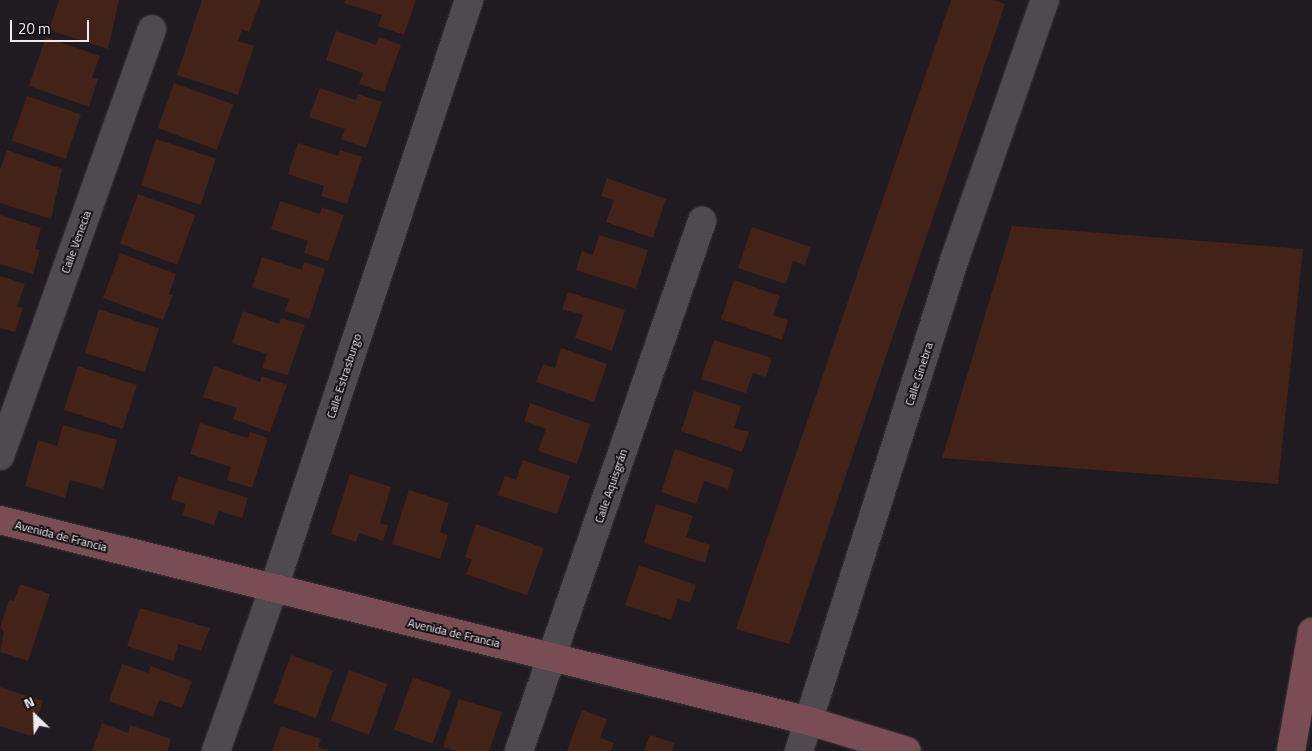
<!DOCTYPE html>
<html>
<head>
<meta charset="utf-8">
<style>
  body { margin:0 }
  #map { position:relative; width:1312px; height:751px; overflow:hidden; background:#201b20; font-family:"Titillium Web",sans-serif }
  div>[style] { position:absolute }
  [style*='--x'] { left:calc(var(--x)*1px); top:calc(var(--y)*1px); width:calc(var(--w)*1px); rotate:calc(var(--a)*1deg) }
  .building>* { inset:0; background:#432218; transform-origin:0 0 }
  .roads { filter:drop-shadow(0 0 1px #3b383c) drop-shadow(0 0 1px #3b383c) }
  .street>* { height:28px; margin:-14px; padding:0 14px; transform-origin:14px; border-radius:14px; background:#4f4a50 }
  .secondary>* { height:28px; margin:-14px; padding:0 14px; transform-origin:14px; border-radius:14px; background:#7a4d54 }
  span { translate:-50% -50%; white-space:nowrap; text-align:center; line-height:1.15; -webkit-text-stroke:4px #161217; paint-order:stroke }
  .street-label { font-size:12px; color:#eeebee }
  .north { position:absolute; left:10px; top:691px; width:50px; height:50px; -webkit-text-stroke:4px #161217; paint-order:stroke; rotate:336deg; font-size:14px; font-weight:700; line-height:20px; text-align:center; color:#eeebee }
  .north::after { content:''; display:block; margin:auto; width:18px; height:22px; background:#eeebee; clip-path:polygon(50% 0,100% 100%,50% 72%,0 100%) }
  .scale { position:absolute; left:10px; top:20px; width:79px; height:22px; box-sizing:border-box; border:2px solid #eeebee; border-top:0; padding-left:6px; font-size:15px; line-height:18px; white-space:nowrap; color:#eeebee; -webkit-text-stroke:4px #161217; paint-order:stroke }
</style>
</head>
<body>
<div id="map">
  <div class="building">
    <i style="clip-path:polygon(59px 0,119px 0,108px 49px,49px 30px)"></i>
    <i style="clip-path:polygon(202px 0,261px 0,249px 32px,242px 29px,238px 41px,254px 46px,238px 95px,177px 75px)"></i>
    <i style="clip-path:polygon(345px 0,416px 0,404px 35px,378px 26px,382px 15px,344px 3px)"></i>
    <i style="clip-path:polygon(951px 0,993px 0,1005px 4px,789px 644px,736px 629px)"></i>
    <i style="clip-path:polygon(336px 31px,376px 45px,379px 37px,401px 45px,384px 92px,359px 84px,363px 73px,326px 60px)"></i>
    <i style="clip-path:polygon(46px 37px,100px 56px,92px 77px,98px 79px,89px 107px,29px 86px)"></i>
    <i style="left:174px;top:83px;width:63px;height:48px;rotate:20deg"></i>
    <i style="clip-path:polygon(320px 88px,356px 100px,358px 94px,382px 102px,366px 148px,341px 139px,345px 129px,309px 117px)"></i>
    <i style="left:27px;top:96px;width:57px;height:47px;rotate:19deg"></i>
    <i style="left:156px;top:139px;width:63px;height:49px;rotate:18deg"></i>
    <i style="clip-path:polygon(298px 143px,338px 156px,340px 150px,362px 157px,347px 204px,321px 196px,324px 186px,288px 174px)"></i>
    <i style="clip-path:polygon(7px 150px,62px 169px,51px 219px,0 203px,0 169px)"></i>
    <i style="clip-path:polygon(607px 178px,666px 199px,653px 238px,606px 222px,614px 200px,601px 196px)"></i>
    <i style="left:138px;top:194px;width:61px;height:53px;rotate:20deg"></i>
    <i style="clip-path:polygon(280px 201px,320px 214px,322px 207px,344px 215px,328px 261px,304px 253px,308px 241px,271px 229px)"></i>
    <i style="clip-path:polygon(0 215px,41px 228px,35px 249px,40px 250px,33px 274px,0 264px)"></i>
    <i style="clip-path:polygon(1012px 226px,1303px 249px,1278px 484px,942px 458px)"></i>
    <i style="clip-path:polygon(752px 227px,811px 247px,805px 265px,793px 261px,786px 284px,738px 268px)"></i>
    <i style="clip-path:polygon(599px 235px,648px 250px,636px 289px,576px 270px,582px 251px,593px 255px)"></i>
    <i style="clip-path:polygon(120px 253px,176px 274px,169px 294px,173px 295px,163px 320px,103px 298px)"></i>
    <i style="clip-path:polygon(262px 257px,302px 270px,304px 262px,325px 269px,309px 319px,285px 311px,289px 299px,252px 287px)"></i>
    <i style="clip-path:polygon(0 276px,25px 284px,17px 307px,23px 308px,15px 332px,0 328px)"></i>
    <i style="clip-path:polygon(734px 280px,780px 296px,773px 315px,788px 320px,782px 340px,721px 319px)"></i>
    <i style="clip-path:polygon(568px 292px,625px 310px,612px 351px,575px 338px,583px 315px,562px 309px)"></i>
    <i style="left:99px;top:309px;width:63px;height:46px;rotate:18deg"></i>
    <i style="clip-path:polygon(243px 311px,279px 324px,281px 318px,305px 325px,288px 375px,262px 368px,267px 354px,232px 343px)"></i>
    <i style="clip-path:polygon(714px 340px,772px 358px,766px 377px,753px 373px,746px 393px,701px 379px)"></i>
    <i style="clip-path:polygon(561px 348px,607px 364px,594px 402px,536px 382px,543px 364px,555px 368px)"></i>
    <i style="left:78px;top:366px;width:62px;height:46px;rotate:18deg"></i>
    <i style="clip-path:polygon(214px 366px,260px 382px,262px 376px,287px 385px,270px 432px,233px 419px,237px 408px,203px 397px)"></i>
    <i style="clip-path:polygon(694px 391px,741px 406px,734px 428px,749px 432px,742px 452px,681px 431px)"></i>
    <i style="clip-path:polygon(530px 403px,590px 424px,577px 464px,538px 451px,546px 429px,524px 421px)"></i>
    <i style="clip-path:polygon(200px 423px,248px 438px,250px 432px,268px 438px,252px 488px,227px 480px,231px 467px,190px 454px)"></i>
    <i style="clip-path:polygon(63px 425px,117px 440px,103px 489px,70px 480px,65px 498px,25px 486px,38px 440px,57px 446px)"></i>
    <i style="clip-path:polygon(675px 449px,734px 469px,728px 489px,704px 481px,696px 504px,661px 492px)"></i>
    <i style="clip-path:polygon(523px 460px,570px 476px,557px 514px,498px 495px,505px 476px,516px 480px)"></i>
    <i style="clip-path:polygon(350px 474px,391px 487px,380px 523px,388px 525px,383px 541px,359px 533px,356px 542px,331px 534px)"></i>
    <i style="clip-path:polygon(178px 476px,248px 498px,242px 518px,219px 511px,214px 525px,182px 515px,186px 504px,171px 499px)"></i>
    <i style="clip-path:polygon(409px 490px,449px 503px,440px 532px,448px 535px,440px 559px,392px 544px)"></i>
    <i style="clip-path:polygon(656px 504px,693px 516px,686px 537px,710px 545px,705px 563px,644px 543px)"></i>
    <i style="clip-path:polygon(476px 524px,544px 548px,527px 595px,466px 574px,472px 560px,465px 557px)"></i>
    <i style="clip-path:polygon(639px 565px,696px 585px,690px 603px,678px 599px,671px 620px,625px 605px)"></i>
    <i style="clip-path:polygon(20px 584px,50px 594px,28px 661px,0 652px,4px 632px,0 627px,9px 600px,14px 601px)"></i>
    <i style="clip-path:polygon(140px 608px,210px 628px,201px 651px,179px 644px,173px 661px,127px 646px)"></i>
    <i style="left:291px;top:655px;width:45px;height:51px;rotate:20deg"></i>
    <i style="clip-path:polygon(122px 664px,148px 673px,151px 666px,192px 681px,182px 708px,159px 700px,153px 717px,109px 701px)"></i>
    <i style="left:349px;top:670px;width:41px;height:54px;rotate:20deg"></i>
    <i style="left:413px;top:677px;width:41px;height:56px;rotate:20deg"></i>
    <i style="clip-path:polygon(0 687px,43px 701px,31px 736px,0 726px)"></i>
    <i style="clip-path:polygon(459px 699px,502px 712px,489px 751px,456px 751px,443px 747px)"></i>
    <i style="clip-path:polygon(582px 710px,607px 719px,600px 738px,614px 743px,611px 751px,567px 751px)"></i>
    <i style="clip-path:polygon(102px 723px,128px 733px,130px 725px,171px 739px,167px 751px,92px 751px)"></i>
    <i style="clip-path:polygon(281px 726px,321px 739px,318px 747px,329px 751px,272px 751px)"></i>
    <i style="clip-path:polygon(650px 735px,675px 743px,672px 751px,644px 751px)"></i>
  </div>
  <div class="roads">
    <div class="street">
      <i style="--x:0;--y:456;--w:453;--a:-70.4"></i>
      <i style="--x:216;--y:751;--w:171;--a:-70.5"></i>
      <i style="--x:273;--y:590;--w:622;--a:-71.62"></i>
      <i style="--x:519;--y:751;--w:561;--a:-70.95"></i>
      <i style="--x:799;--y:751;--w:517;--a:-72.44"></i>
      <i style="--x:955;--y:258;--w:273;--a:-70.8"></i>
    </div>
    <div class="secondary">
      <i style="--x:0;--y:520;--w:834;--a:13.95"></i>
      <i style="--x:809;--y:721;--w:102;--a:17"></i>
      <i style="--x:1291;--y:751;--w:121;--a:-80"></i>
    </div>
  </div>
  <div class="street-label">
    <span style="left:76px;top:242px;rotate:-70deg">Calle Venecia</span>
    <span style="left:919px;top:374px;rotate:-72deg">Calle Ginebra</span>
    <span style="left:344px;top:376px;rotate:-72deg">Calle Estrasburgo</span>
    <span style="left:611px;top:486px;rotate:-71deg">Calle Aquisgrán</span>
    <span style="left:61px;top:536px;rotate:14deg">Avenida de Francia</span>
    <span style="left:454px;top:633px;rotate:13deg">Avenida de Francia</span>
  </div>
  <div class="north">N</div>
  <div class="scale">20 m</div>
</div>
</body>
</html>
